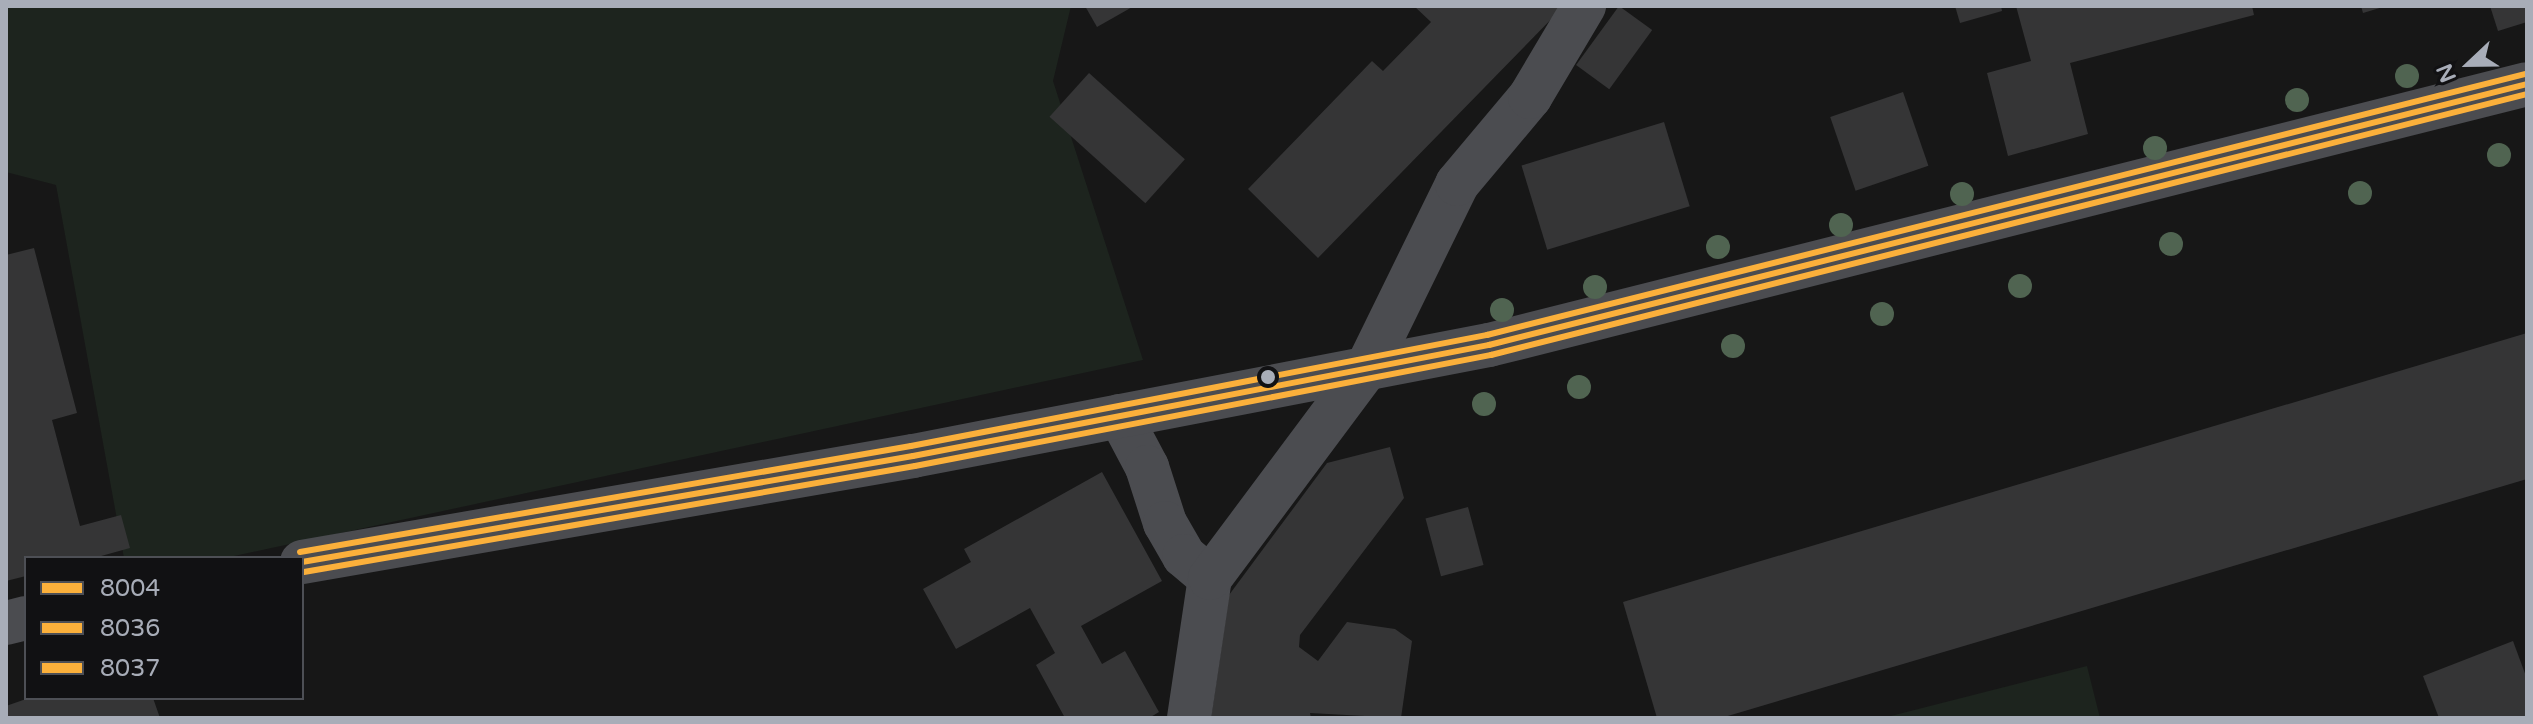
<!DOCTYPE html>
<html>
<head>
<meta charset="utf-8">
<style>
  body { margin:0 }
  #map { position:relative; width:2533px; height:724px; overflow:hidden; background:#171717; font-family:"Varela Round",sans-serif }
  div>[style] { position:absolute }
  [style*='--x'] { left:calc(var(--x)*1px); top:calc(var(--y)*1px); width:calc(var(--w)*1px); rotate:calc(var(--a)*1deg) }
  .green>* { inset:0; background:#1d241e }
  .building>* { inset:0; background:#353536; transform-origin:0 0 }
  .minor>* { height:44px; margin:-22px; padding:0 22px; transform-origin:22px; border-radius:22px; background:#4b4c50 }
  .bus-1>* { height:6px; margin:-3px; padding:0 3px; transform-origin:3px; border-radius:3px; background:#fbb03b }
  .bus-2>* { height:6px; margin:-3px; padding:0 3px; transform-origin:3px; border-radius:3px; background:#fbb03b }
  .bus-3>* { height:6px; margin:-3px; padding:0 3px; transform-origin:3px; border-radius:3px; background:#fbb03b }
  .trees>* { width:24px; height:24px; margin:-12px; border-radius:50%; background:#506451 }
  .dots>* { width:22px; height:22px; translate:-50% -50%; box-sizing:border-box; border:4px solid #111113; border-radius:50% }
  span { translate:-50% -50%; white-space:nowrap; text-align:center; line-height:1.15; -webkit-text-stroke:6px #111113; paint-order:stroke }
  .frame { position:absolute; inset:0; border:8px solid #a8adb8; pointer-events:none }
  .legend { position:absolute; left:24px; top:556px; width:280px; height:144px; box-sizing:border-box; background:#111113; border:2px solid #4d4f55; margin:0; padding:10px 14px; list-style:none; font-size:24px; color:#a8adb8 }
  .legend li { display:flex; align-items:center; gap:16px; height:40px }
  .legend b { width:40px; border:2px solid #4d4f55 }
  .north { position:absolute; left:2429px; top:24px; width:80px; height:80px; -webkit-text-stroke:6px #111113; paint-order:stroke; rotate:248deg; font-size:22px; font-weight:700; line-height:32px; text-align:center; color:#a8adb8 }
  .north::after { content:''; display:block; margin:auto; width:28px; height:36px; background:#a8adb8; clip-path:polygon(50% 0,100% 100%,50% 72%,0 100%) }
</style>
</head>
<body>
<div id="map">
  <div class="green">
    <i style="clip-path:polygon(6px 6px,1071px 6px,1053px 81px,1143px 360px,225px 558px,124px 558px,56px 185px,6px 172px)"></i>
    <i style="clip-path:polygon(2087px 666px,2100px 718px,1883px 718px)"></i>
  </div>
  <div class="building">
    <i style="clip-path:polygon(1085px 6px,1134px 6px,1097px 27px)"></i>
    <i style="clip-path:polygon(1414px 6px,1564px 6px,1318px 258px,1248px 189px,1372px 61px,1383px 71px,1431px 22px)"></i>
    <i style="left:1619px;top:6px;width:41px;height:73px;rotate:36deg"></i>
    <i style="clip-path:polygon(1955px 6px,2001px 6px,2002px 11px,1960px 23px)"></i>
    <i style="clip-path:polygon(2016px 6px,2252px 6px,2254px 15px,2070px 63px,2088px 134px,2008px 156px,1987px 73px,2031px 61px)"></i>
    <i style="clip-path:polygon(2361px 6px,2383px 6px,2383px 7px,2363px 13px)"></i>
    <i style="clip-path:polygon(2490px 6px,2527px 6px,2527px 22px,2498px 31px)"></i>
    <i style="left:1089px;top:73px;width:129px;height:59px;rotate:42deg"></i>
    <i style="left:1903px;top:92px;width:78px;height:77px;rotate:71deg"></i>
    <i style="left:1664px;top:122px;width:88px;height:149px;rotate:73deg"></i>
    <i style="clip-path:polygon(34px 248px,77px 413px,52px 420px,80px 526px,121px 515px,130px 548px,94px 558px,26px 558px,26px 576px,6px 581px,6px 255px)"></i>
    <i style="clip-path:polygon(2527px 333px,2527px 479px,1721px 718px,1657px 718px,1623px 602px)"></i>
    <i style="clip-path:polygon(1390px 447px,1404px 498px,1300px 635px,1299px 647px,1318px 661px,1347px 622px,1395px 629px,1412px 641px,1401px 718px,1310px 713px,1311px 718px,1211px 718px,1229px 595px,1327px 463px)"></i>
    <i style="clip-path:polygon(1102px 472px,1162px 581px,1081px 626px,1102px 664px,1125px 651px,1159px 712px,1149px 718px,1065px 718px,1036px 665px,1055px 653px,1030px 608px,956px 649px,923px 589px,971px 562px,964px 549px)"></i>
    <i style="left:1468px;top:507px;width:60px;height:44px;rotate:75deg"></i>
    <i style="clip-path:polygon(2513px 641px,2527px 679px,2527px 718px,2439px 718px,2423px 676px)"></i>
    <i style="clip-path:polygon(29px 698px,153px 698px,160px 718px,6px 718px,6px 706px)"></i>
  </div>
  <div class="minor">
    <i style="--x:1120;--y:416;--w:58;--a:62.1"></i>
    <i style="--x:1147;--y:467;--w:59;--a:72.2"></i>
    <i style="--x:1165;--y:523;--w:38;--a:60"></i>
    <i style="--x:1184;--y:556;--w:34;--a:40"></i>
    <i style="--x:302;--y:562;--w:620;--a:-9.84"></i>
    <i style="--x:913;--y:456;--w:587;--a:-10.91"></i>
    <i style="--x:1489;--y:345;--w:1070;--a:-14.11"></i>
    <i style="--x:6;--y:623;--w:21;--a:-14"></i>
    <i style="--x:1189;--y:718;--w:142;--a:-81.5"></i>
    <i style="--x:1210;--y:578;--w:264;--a:-53.3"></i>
    <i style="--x:1368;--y:366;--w:203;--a:-63.9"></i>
    <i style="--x:1457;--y:184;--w:114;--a:-50"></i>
    <i style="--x:1530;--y:97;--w:106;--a:-59.3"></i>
  </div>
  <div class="bus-1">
    <i style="--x:302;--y:562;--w:620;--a:-9.84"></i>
    <i style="--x:913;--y:456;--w:587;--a:-10.91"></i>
    <i style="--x:1489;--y:345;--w:1070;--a:-14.11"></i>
  </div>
  <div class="bus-2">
    <i style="--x:304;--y:572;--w:620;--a:-9.84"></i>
    <i style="--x:915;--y:466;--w:587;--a:-10.91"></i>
    <i style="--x:1491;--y:355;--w:1068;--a:-14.14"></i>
  </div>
  <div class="bus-3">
    <i style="--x:300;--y:552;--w:620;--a:-9.84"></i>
    <i style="--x:911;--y:446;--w:587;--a:-10.91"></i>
    <i style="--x:1487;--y:335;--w:1070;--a:-14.11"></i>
  </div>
  <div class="trees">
    <i style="left:2407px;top:76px"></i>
    <i style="left:2297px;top:100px"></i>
    <i style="left:2155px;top:148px"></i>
    <i style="left:2499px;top:155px"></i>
    <i style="left:2360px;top:193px"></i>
    <i style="left:1962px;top:194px"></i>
    <i style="left:1841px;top:225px"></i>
    <i style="left:2171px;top:244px"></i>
    <i style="left:1718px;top:247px"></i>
    <i style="left:2020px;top:286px"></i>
    <i style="left:1595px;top:287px"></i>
    <i style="left:1502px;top:310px"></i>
    <i style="left:1882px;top:314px"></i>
    <i style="left:1733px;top:346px"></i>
    <i style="left:1579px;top:387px"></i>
    <i style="left:1484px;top:404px"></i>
  </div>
  <div class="dots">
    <i style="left:1268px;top:377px;background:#a8adb8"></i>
  </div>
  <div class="frame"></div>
  <ul class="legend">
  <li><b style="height:10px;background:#fbb03b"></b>8004</li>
  <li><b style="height:10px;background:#fbb03b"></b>8036</li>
  <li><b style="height:10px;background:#fbb03b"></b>8037</li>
  </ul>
  <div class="north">N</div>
</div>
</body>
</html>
